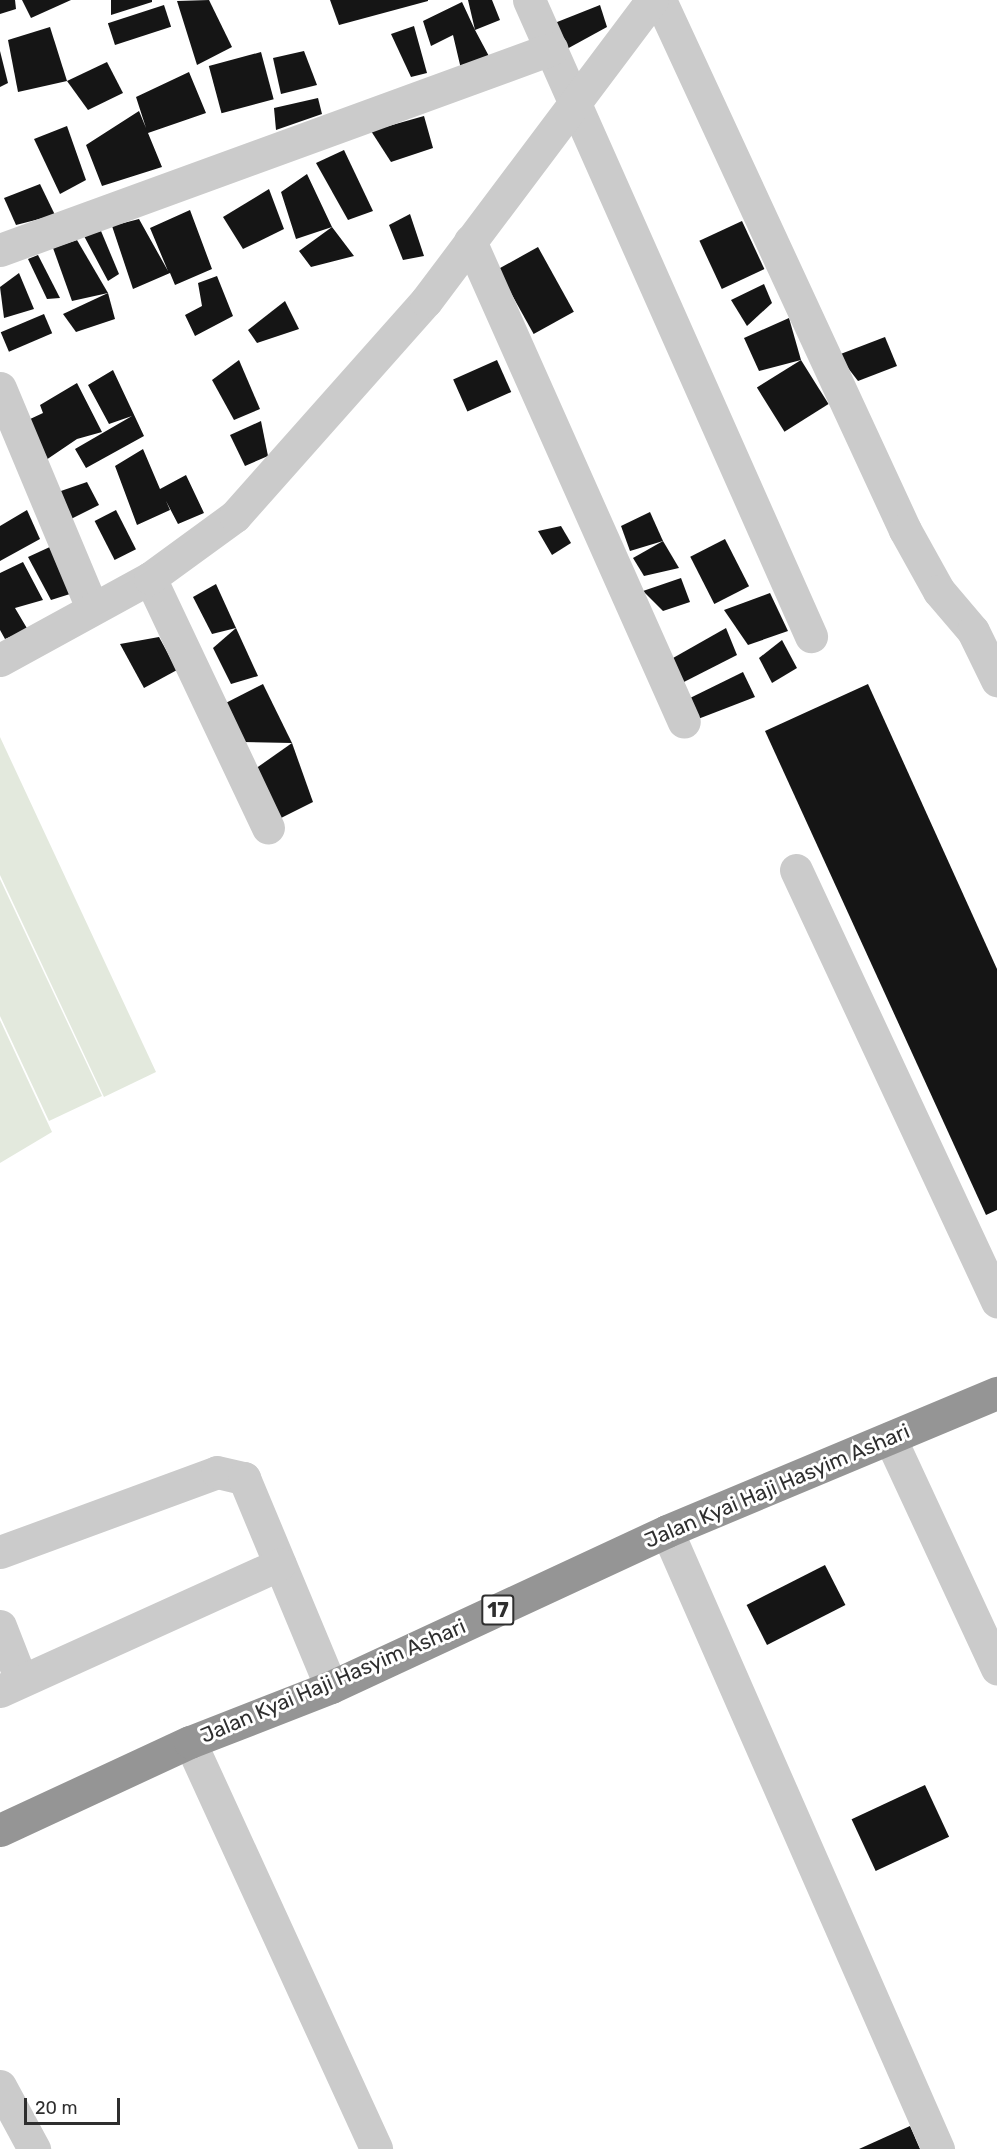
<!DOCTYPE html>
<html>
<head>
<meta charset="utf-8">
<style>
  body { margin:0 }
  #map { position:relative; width:997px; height:2149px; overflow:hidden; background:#fff; font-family:Rubik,sans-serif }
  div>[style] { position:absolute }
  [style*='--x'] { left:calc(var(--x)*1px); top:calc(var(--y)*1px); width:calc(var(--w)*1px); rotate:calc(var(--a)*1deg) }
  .green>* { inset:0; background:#e3e9dd }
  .building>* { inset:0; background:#151515; transform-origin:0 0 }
  .minor>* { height:33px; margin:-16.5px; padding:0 16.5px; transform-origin:16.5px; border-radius:16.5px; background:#cbcbcb }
  .highway>* { height:33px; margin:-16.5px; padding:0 16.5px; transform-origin:16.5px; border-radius:16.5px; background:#959595 }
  span { translate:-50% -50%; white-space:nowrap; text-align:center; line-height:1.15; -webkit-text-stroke:6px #fff; paint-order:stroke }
  .shield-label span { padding:2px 4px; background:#fff; border:2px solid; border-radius:4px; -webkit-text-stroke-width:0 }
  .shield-label { font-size:20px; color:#2e2e2e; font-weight:700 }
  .street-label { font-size:21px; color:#2e2e2e }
  .scale { position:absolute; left:24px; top:2098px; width:96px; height:27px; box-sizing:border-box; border:3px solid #2e2e2e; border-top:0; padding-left:8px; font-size:18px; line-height:21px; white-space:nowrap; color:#2e2e2e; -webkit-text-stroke:4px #fff; paint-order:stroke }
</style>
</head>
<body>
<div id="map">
  <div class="green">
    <i style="clip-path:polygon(0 737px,156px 1072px,104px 1097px,0 875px)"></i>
    <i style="clip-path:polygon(0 879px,102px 1096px,49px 1121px,0 1016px)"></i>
    <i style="clip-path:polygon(0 1020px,52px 1132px,0 1163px)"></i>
  </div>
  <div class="building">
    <i style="clip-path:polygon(0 0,15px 0,16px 9px,0 14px)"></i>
    <i style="clip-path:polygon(22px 0,71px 0,31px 18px)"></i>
    <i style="clip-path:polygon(111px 0,152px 0,152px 2px,111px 15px)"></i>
    <i style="clip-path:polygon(209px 0,232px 47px,197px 65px,177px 1px)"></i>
    <i style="clip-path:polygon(330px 0,428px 0,428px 1px,339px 25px)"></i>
    <i style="clip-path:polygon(468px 0,492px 0,500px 20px,475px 30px,491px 60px,461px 69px,453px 35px,431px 46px,423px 21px,462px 2px,475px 30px)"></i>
    <i style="left:164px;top:5px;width:23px;height:59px;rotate:72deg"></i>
    <i style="clip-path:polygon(600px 5px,607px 27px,565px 50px,542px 28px)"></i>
    <i style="clip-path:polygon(414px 26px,427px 73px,411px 77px,391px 34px)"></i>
    <i style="clip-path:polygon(50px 27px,67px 81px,18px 92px,8px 40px)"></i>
    <i style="clip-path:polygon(0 51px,8px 83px,0 87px)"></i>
    <i style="clip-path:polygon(304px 51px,317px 85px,281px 94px,273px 58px)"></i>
    <i style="left:261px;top:52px;width:49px;height:54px;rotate:75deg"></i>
    <i style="clip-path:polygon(107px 62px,123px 93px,88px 110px,67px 81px)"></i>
    <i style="clip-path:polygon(189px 72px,206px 113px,148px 133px,162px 167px,102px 186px,86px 145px,139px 111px,146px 128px,136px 97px)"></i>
    <i style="clip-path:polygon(318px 98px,322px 114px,276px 130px,274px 108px)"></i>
    <i style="clip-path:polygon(424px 116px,433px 148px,391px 162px,371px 131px)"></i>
    <i style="clip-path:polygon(67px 126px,86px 180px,60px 194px,34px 139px)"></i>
    <i style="clip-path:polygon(344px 150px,373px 211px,348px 220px,316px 163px)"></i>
    <i style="clip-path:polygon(307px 174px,332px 227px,354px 256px,311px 267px,299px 251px,332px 227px,296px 239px,281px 192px)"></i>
    <i style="clip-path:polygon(40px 184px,55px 215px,16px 225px,4px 198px)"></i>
    <i style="clip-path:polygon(269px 189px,284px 229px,243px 249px,223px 217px)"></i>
    <i style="clip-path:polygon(190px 210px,212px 269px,175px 285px,170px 273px,133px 289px,112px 226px,139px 219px,168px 271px,150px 228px)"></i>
    <i style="clip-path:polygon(410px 214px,424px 256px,403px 260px,389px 225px)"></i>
    <i style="left:742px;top:221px;width:53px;height:47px;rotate:65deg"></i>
    <i style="clip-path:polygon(101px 231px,119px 274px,108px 281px,84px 236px)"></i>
    <i style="clip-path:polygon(77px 240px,108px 293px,72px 301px,53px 248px)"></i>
    <i style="left:538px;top:247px;width:74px;height:46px;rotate:61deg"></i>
    <i style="clip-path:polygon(38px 255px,60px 298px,47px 299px,28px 259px)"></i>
    <i style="clip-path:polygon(19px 273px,34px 309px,4px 318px,0 287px)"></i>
    <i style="clip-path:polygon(217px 276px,233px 316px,195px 336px,185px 315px,202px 306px,198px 283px)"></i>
    <i style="clip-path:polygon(764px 284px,772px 303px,747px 326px,731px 300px)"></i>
    <i style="clip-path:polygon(108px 293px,115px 319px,76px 332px,63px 314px)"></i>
    <i style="clip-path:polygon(285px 301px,299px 329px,257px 343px,248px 330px)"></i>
    <i style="left:44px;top:314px;width:21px;height:47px;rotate:67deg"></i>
    <i style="clip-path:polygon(789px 318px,801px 360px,759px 371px,744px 338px)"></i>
    <i style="clip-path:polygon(885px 337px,897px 366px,858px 381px,838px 355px)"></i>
    <i style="clip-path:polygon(239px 360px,260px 409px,234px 420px,212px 380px)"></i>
    <i style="left:497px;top:360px;width:35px;height:48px;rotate:66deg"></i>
    <i style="left:801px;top:360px;width:52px;height:52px;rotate:58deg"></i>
    <i style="clip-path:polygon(113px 370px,144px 436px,86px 468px,75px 449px,132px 416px,109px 424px,88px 385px)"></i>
    <i style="clip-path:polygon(77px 383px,102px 432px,77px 439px,46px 460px,28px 420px,43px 413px,40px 405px)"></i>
    <i style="clip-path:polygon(261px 421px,268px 456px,245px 466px,230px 435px)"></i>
    <i style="clip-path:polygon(143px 449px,160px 489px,186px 475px,204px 513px,178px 524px,166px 501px,170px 510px,137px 525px,115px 466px)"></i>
    <i style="clip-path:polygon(87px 482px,99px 505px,71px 519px,58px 492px)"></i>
    <i style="clip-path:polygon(27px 510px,40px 539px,0 561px,0 526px)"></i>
    <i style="left:116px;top:510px;width:44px;height:24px;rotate:63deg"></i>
    <i style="clip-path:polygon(650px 512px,663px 541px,630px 551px,621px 526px)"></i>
    <i style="clip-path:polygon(561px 526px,571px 543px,552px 555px,538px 531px)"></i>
    <i style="left:725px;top:539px;width:53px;height:39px;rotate:63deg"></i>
    <i style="clip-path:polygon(663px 541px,679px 568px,644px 576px,633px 558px)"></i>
    <i style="clip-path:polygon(52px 546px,70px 594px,51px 600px,28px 557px)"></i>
    <i style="clip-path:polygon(23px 562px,43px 600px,15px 608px,28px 630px,5px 639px,0 630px,0 573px)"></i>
    <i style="clip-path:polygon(681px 578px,690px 602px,663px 611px,643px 591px)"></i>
    <i style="clip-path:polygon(216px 584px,236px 628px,212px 634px,193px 597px)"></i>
    <i style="clip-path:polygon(770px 593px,788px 631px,748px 645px,724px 610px)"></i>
    <i style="clip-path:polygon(236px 628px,258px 676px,231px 684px,213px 648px)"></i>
    <i style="clip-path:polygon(726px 628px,737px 655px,680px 684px,666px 662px)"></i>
    <i style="clip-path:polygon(159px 637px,177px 670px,144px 688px,120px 644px)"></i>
    <i style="clip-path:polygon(782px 640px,797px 668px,772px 683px,759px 658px)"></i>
    <i style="clip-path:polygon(743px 672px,755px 697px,698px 719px,688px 699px)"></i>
    <i style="clip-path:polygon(263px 684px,292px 743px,242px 742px,212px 710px)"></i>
    <i style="clip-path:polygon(868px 684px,997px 969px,997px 1210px,986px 1215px,765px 731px)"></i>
    <i style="clip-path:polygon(292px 743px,313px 802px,277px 820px,255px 769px)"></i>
    <i style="left:825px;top:1565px;width:45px;height:88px;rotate:63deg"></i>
    <i style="left:925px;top:1785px;width:57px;height:81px;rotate:65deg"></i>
    <i style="clip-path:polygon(910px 2126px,920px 2149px,859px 2149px)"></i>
  </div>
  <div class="minor">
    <i style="--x:529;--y:0;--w:696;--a:66.09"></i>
    <i style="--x:660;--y:0;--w:584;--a:65.19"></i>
    <i style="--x:905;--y:530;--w:70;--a:60.9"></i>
    <i style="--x:939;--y:591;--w:52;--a:49.6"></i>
    <i style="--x:973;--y:631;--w:55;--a:63.9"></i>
    <i style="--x:470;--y:241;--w:526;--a:66.02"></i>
    <i style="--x:0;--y:250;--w:587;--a:-20.04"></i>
    <i style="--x:0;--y:388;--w:236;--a:67.3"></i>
    <i style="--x:150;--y:578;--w:276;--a:64.7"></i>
    <i style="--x:0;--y:660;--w:171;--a:-28.7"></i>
    <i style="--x:150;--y:578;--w:105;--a:-36.1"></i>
    <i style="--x:235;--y:516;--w:288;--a:-48.4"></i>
    <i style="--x:426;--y:301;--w:376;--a:-53.1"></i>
    <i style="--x:796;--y:870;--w:476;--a:65"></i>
    <i style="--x:890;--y:1438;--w:254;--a:65.1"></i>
    <i style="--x:667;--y:1531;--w:675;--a:66.32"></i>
    <i style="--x:0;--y:1552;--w:231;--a:-20.2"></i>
    <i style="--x:217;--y:1472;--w:28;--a:13"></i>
    <i style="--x:244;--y:1478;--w:226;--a:67.4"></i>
    <i style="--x:0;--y:1626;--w:58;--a:68.7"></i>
    <i style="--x:0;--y:1691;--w:307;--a:-24.4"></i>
    <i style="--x:190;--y:1742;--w:447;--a:65.4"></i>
    <i style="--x:0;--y:2086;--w:72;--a:61.6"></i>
  </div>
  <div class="highway">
    <i style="--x:0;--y:1830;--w:209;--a:-24.9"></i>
    <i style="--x:190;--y:1742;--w:151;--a:-21.3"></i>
    <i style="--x:331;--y:1687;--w:370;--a:-24.9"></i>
    <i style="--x:667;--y:1531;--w:358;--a:-22.7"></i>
  </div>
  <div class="shield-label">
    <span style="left:498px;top:1610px">17</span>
  </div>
  <div class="street-label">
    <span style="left:777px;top:1486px;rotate:-23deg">Jalan Kyai Haji Hasyim Ashari</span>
    <span style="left:333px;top:1681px;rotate:-23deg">Jalan Kyai Haji Hasyim Ashari</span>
  </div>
  <div class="scale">20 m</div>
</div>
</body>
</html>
